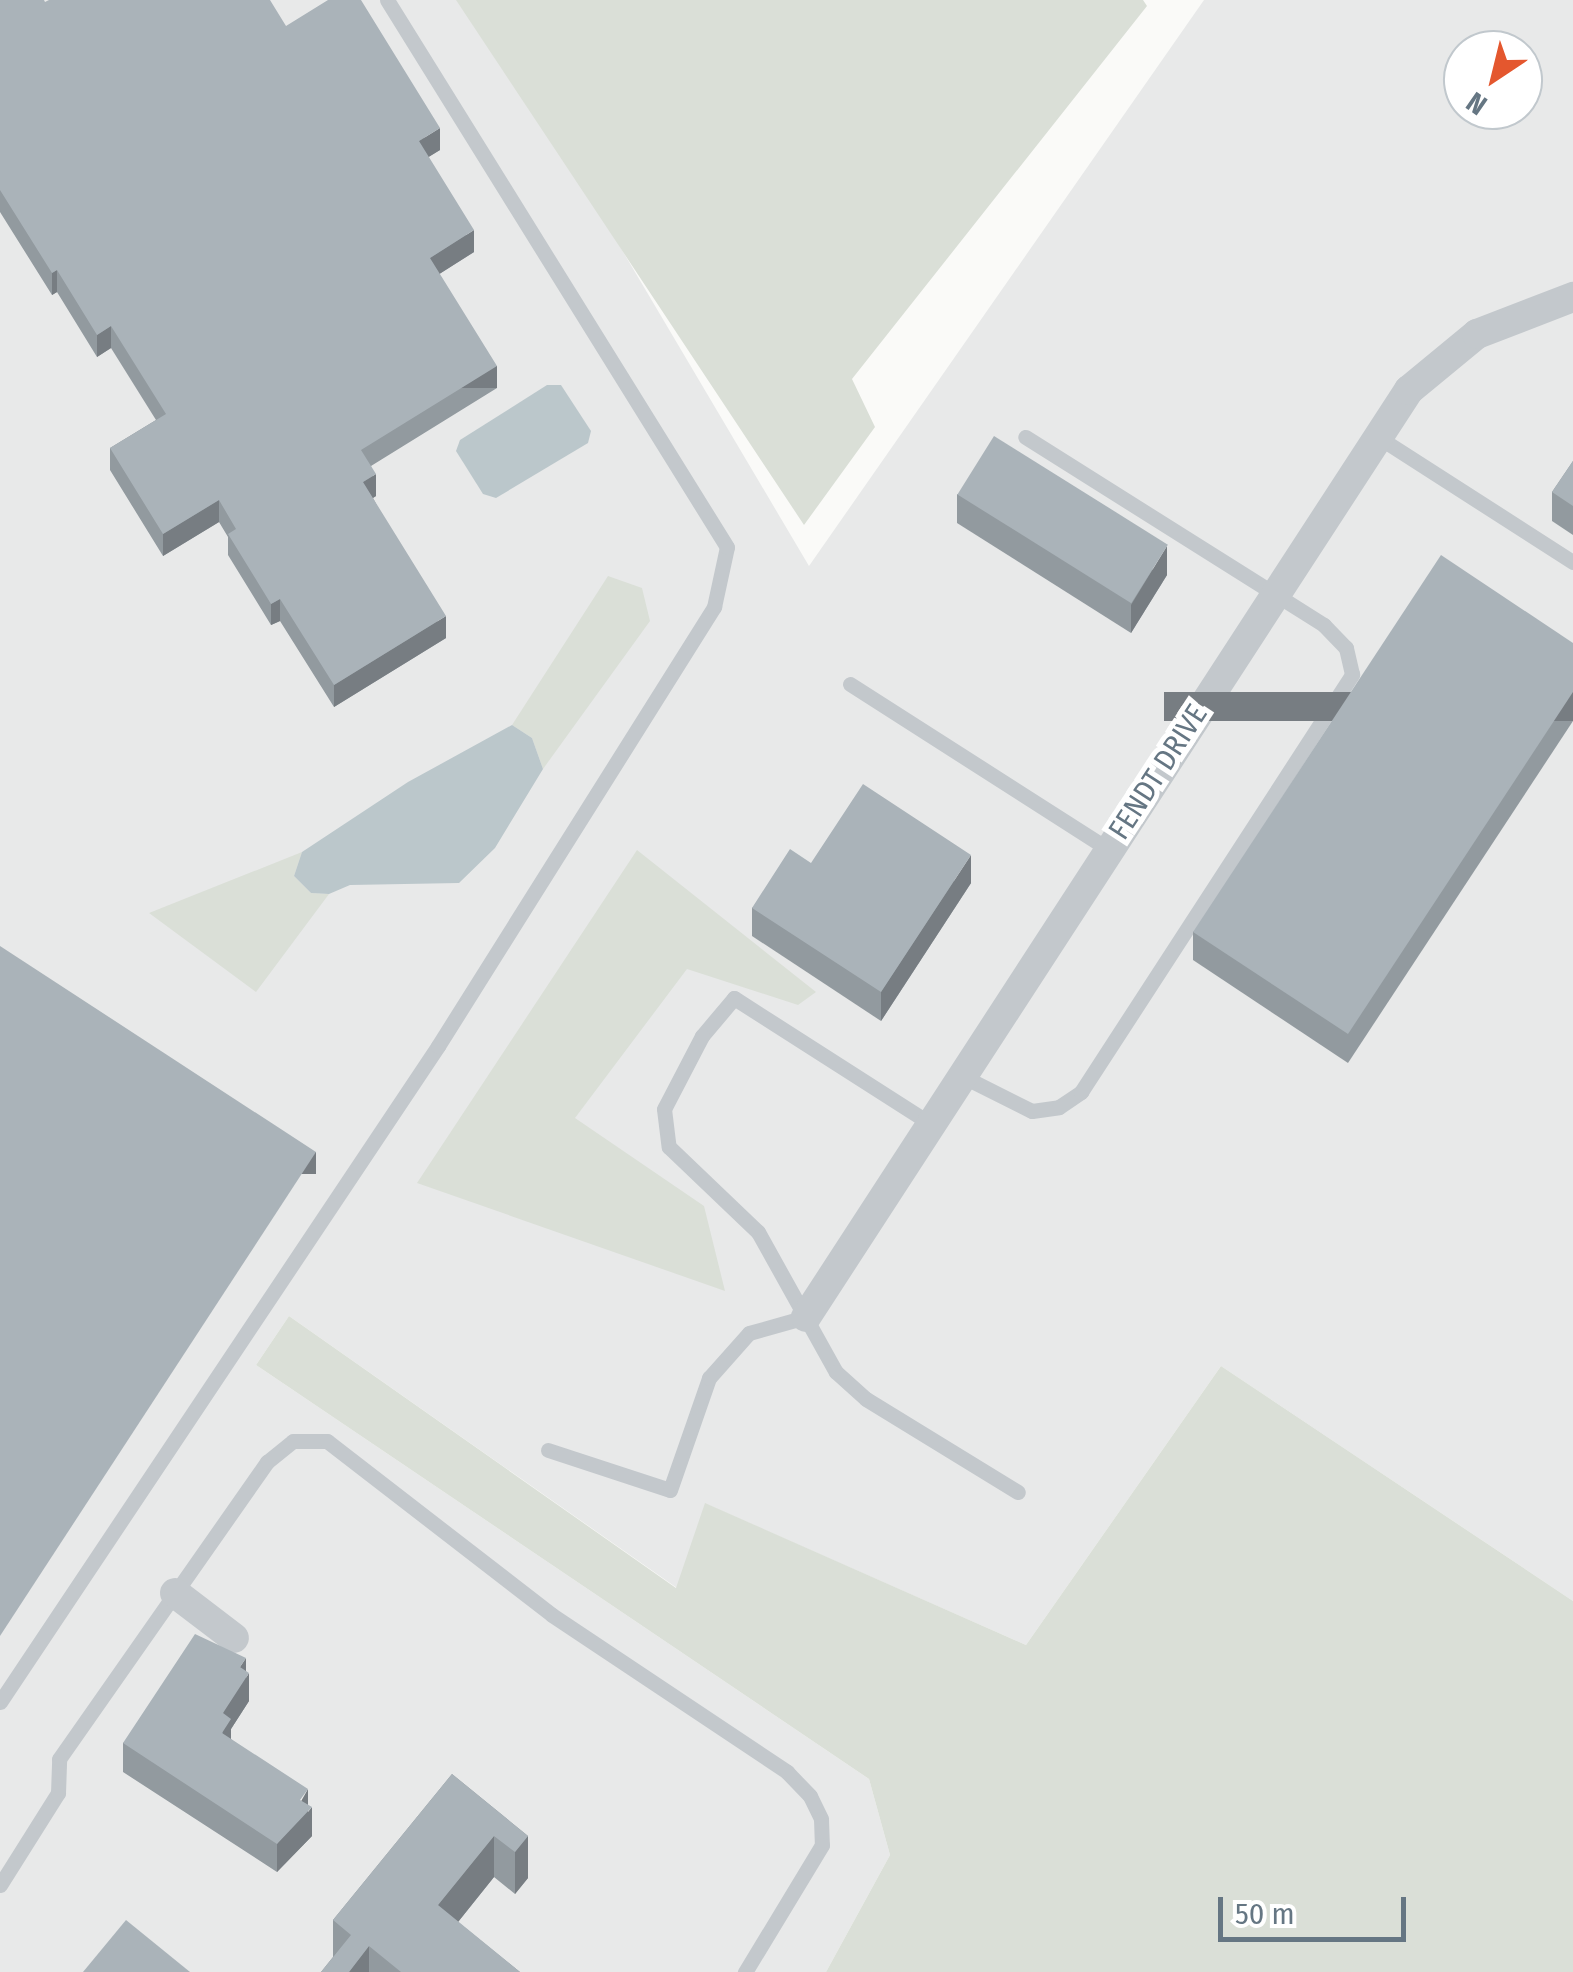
<!DOCTYPE html>
<html>
<head>
<meta charset="utf-8">
<style>
  body { margin:0 }
  #map { position:relative; width:1573px; height:1972px; overflow:hidden; background:#fafaf8; font-family:"Fira Sans Condensed",sans-serif }
  div>[style] { position:absolute }
  [style*='--x'] { left:calc(var(--x)*1px); top:calc(var(--y)*1px); width:calc(var(--w)*1px); rotate:calc(var(--a)*1deg) }
  .built>* { inset:0; background:#e8e9e9 }
  .green>* { inset:0; background:#dadfd7 }
  .water>* { inset:0; background:#bbc7cb }
  .service>* { height:15px; margin:-7.5px; padding:0 7.5px; transform-origin:7.5px; border-radius:7.5px; background:#c3c8cc }
  .minor>* { height:30px; margin:-15px; padding:0 15px; transform-origin:15px; border-radius:15px; background:#c3c8cc }
  .wall>* { inset:0; background:#929a9f }
  .shaded-wall>* { inset:0; background:#777d82; transform-origin:0 0 }
  .building>* { inset:0; background:#aab3b9; transform-origin:0 0 }
  span { translate:-50% -50%; white-space:nowrap; text-align:center; line-height:1.15; -webkit-text-stroke:10px #fff; paint-order:stroke }
  .street-label { font-size:30px; color:#657683 }
  .north { position:absolute; left:1443px; top:30px; width:100px; height:100px; box-sizing:border-box; background:#fff; border:2px solid #c1c8cd; border-radius:50%; rotate:215deg; font-size:28px; font-weight:700; line-height:40px; text-align:center; color:#657683 }
  .north::after { content:''; display:block; margin:auto; width:35px; height:45px; background:#e4572e; clip-path:polygon(50% 0,100% 100%,50% 72%,0 100%) }
  .scale { position:absolute; left:1218px; top:1897px; width:188px; height:45px; box-sizing:border-box; border:5px solid #657683; border-top:0; padding-left:12px; font-size:30px; line-height:35px; white-space:nowrap; color:#657683; -webkit-text-stroke:8px #fff; paint-order:stroke }
</style>
</head>
<body>
<div id="map">
  <div class="built">
    <i style="clip-path:polygon(evenodd,0 0,474px 0,809px 566px,1204px 0,1573px 0,1573px 1601px,1221px 1366px,1026px 1645px,706px 1504px,677px 1588px,289px 1316px,256px 1365px,869px 1779px,890px 1855px,826px 1972px,0 1972px,0 0,1463px 50px,1523px 50px,1523px 110px,1463px 110px,1463px 50px)"></i>
  </div>
  <div class="green">
    <i style="clip-path:polygon(456px 0,1143px 0,1147px 6px,852px 379px,875px 427px,804px 525px)"></i>
    <i style="clip-path:polygon(608px 576px,642px 588px,650px 621px,543px 769px,532px 738px,512px 725px)"></i>
    <i style="clip-path:polygon(637px 850px,816px 992px,798px 1005px,687px 969px,575px 1118px,704px 1206px,725px 1291px,417px 1183px)"></i>
    <i style="clip-path:polygon(302px 852px,294px 876px,311px 893px,329px 894px,256px 992px,149px 913px)"></i>
    <i style="clip-path:polygon(289px 1316px,676px 1588px,705px 1503px,1026px 1645px,1221px 1366px,1573px 1601px,1573px 1972px,826px 1972px,890px 1855px,869px 1779px,256px 1365px)"></i>
  </div>
  <div class="water">
    <i style="clip-path:polygon(547px 385px,561px 385px,591px 431px,588px 443px,496px 498px,483px 494px,456px 451px,460px 440px)"></i>
    <i style="clip-path:polygon(512px 725px,532px 738px,543px 769px,495px 848px,459px 883px,350px 885px,329px 894px,311px 893px,294px 876px,302px 852px,408px 782px)"></i>
  </div>
  <div class="service">
    <i style="--x:1375;--y:435;--w:235;--a:32.7"></i>
    <i style="--x:850;--y:684;--w:306;--a:32.6"></i>
    <i style="--x:962;--y:1076;--w:78;--a:26.6"></i>
    <i style="--x:1032;--y:1111;--w:27;--a:-8"></i>
    <i style="--x:1059;--y:1107;--w:27;--a:-34"></i>
    <i style="--x:1081;--y:1092;--w:498;--a:-57"></i>
    <i style="--x:1352;--y:674;--w:27;--a:-103"></i>
    <i style="--x:1346;--y:648;--w:32;--a:-134"></i>
    <i style="--x:1324;--y:625;--w:353;--a:-147.8"></i>
    <i style="--x:931;--y:1124;--w:234;--a:-147.4"></i>
    <i style="--x:734;--y:998;--w:50;--a:130.1"></i>
    <i style="--x:702;--y:1036;--w:82;--a:117.5"></i>
    <i style="--x:664;--y:1109;--w:38;--a:83"></i>
    <i style="--x:669;--y:1147;--w:123;--a:43.7"></i>
    <i style="--x:758;--y:1232;--w:160;--a:60.9"></i>
    <i style="--x:836;--y:1372;--w:40;--a:42"></i>
    <i style="--x:866;--y:1399;--w:178;--a:31.5"></i>
    <i style="--x:548;--y:1450;--w:128;--a:18.2"></i>
    <i style="--x:670;--y:1490;--w:119;--a:-70.8"></i>
    <i style="--x:709;--y:1378;--w:60;--a:-48.4"></i>
    <i style="--x:749;--y:1333;--w:59;--a:-15.7"></i>
    <i style="--x:0;--y:1702;--w:789;--a:-56.27"></i>
    <i style="--x:438;--y:1046;--w:519;--a:-57.84"></i>
    <i style="--x:714;--y:607;--w:61;--a:-77.8"></i>
    <i style="--x:727;--y:547;--w:644;--a:-121.86"></i>
    <i style="--x:0;--y:1885;--w:109;--a:-57.8"></i>
    <i style="--x:58;--y:1793;--w:34;--a:-88"></i>
    <i style="--x:59;--y:1759;--w:363;--a:-55"></i>
    <i style="--x:267;--y:1462;--w:33;--a:-39"></i>
    <i style="--x:293;--y:1441;--w:34;--a:0"></i>
    <i style="--x:327;--y:1441;--w:284;--a:37.7"></i>
    <i style="--x:552;--y:1615;--w:283;--a:33.7"></i>
    <i style="--x:787;--y:1772;--w:33;--a:46"></i>
    <i style="--x:810;--y:1796;--w:25;--a:64"></i>
    <i style="--x:821;--y:1819;--w:26;--a:88"></i>
    <i style="--x:822;--y:1845;--w:149;--a:121.2"></i>
  </div>
  <div class="minor">
    <i style="--x:806;--y:1317;--w:1106;--a:-56.96"></i>
    <i style="--x:1409;--y:390;--w:88;--a:-39.5"></i>
    <i style="--x:1477;--y:334;--w:103;--a:-21.1"></i>
    <i style="--x:175;--y:1593;--w:74;--a:37.3"></i>
  </div>
  <div class="wall">
    <i style="clip-path:polygon(0 0,45px 2px,286px 26px,440px 150px,428px 157px,474px 252px,439px 274px,497px 388px,371px 466px,376px 496px,373px 498px,446px 638px,334px 707px,280px 621px,271px 625px,228px 555px,228px 537px,219px 522px,163px 556px,110px 470px,110px 448px,156px 420px,111px 348px,97px 357px,57px 292px,52px 295px,0 212px)"></i>
    <i style="clip-path:polygon(1573px 461px,1573px 535px,1552px 521px,1552px 492px)"></i>
    <i style="clip-path:polygon(957px 494px,1167px 575px,1131px 633px,957px 523px)"></i>
    <i style="clip-path:polygon(1573px 643px,1573px 721px,1348px 1063px,1193px 960px,1193px 932px)"></i>
    <i style="clip-path:polygon(811px 863px,971px 883px,881px 1021px,752px 936px,752px 908px)"></i>
    <i style="clip-path:polygon(246px 1671px,249px 1701px,231px 1729px,231px 1739px,312px 1836px,277px 1872px,123px 1772px,123px 1743px)"></i>
    <i style="clip-path:polygon(452px 1774px,528px 1836px,528px 1878px,515px 1894px,494px 1877px,458px 1922px,520px 1972px,321px 1972px,333px 1957px,333px 1920px)"></i>
  </div>
  <div class="shaded-wall">
    <i style="clip-path:polygon(440px 128px,440px 150px,419px 163px,419px 141px)"></i>
    <i style="clip-path:polygon(474px 230px,474px 252px,430px 280px,430px 258px)"></i>
    <i style="clip-path:polygon(57px 270px,57px 292px,52px 295px,52px 273px)"></i>
    <i style="clip-path:polygon(111px 326px,111px 348px,97px 357px,97px 335px)"></i>
    <i style="left:497px;top:366px;width:22px;height:160px;rotate:90deg"></i>
    <i style="clip-path:polygon(376px 474px,376px 496px,363px 504px,363px 482px)"></i>
    <i style="clip-path:polygon(219px 500px,219px 522px,163px 556px,163px 534px)"></i>
    <i style="clip-path:polygon(1167px 546px,1167px 575px,1131px 633px,1131px 605px)"></i>
    <i style="clip-path:polygon(280px 599px,280px 621px,271px 625px,271px 604px)"></i>
    <i style="clip-path:polygon(446px 616px,446px 638px,334px 707px,334px 685px)"></i>
    <i style="left:1573px;top:692px;width:29px;height:409px;rotate:90deg"></i>
    <i style="clip-path:polygon(971px 855px,971px 883px,881px 1021px,881px 992px)"></i>
    <i style="left:316px;top:1152px;width:22px;height:578px;rotate:90deg"></i>
    <i style="clip-path:polygon(246px 1658px,246px 1678px,249px 1673px,249px 1701px,231px 1729px,231px 1748px,222px 1762px,223px 1713px,240px 1667px)"></i>
    <i style="clip-path:polygon(308px 1789px,308px 1812px,312px 1807px,312px 1836px,277px 1872px,277px 1844px)"></i>
    <i style="clip-path:polygon(494px 1836px,494px 1877px,438px 1947px,438px 1905px)"></i>
    <i style="clip-path:polygon(528px 1836px,528px 1878px,515px 1894px,515px 1852px)"></i>
    <i style="clip-path:polygon(369px 1946px,369px 1972px,349px 1972px)"></i>
  </div>
  <div class="building">
    <i style="clip-path:polygon(0 0,44px 0,45px 2px,49px 0,270px 0,286px 26px,328px 0,361px 0,440px 128px,419px 141px,474px 230px,430px 258px,497px 366px,361px 450px,376px 474px,363px 482px,446px 616px,334px 685px,280px 599px,271px 604px,228px 534px,236px 529px,219px 500px,163px 534px,110px 448px,166px 414px,111px 326px,97px 335px,57px 270px,52px 273px,0 190px)"></i>
    <i style="left:994px;top:436px;width:205px;height:69px;rotate:32deg"></i>
    <i style="clip-path:polygon(1573px 461px,1573px 506px,1552px 492px)"></i>
    <i style="clip-path:polygon(1441px 555px,1573px 643px,1573px 692px,1348px 1034px,1193px 932px)"></i>
    <i style="clip-path:polygon(863px 784px,971px 855px,881px 992px,752px 908px,790px 849px,811px 863px)"></i>
    <i style="clip-path:polygon(0 946px,316px 1152px,0 1636px)"></i>
    <i style="clip-path:polygon(195px 1634px,246px 1658px,240px 1667px,249px 1673px,223px 1713px,231px 1719px,222px 1733px,308px 1789px,300px 1800px,312px 1807px,277px 1844px,123px 1743px)"></i>
    <i style="clip-path:polygon(452px 1774px,528px 1836px,515px 1852px,494px 1836px,438px 1905px,520px 1972px,401px 1972px,369px 1946px,349px 1972px,321px 1972px,351px 1935px,333px 1920px)"></i>
    <i style="clip-path:polygon(126px 1920px,190px 1972px,83px 1972px)"></i>
  </div>
  <div class="street-label">
    <span style="left:1158px;top:772px;rotate:-57deg">FENDT DRIVE</span>
  </div>
  <div class="north">N</div>
  <div class="scale">50 m</div>
</div>
</body>
</html>
